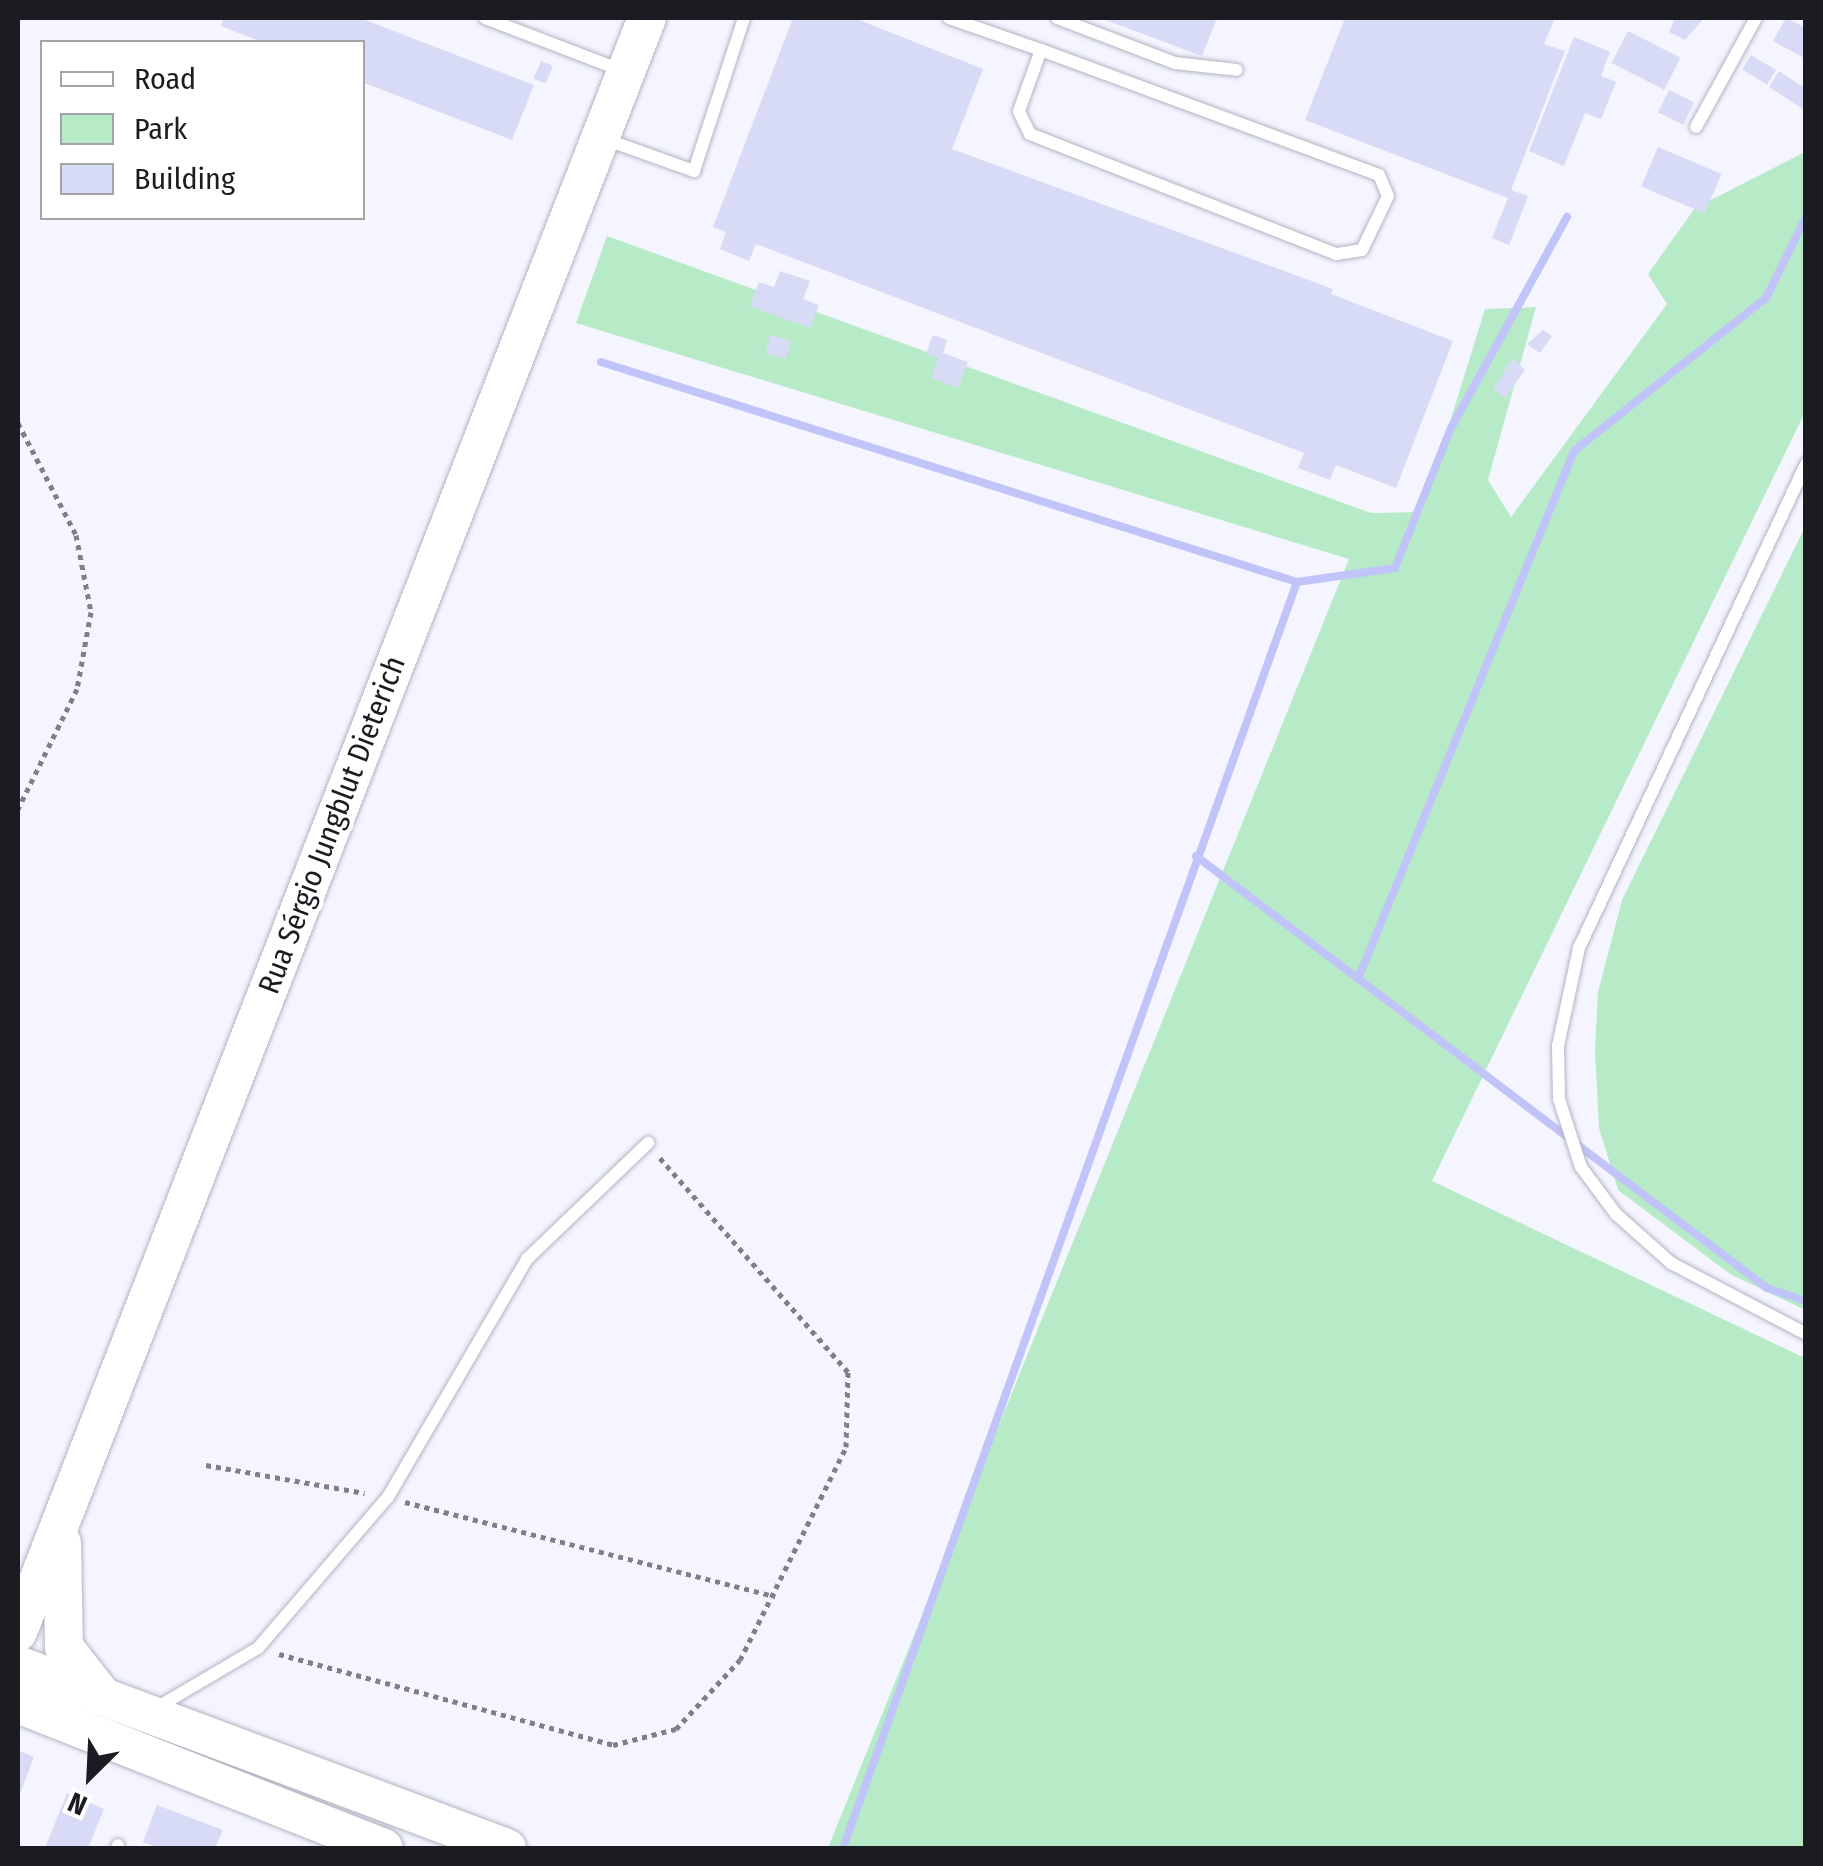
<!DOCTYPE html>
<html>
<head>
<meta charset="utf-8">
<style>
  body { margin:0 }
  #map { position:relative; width:1823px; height:1866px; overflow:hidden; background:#f4f5ff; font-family:"Fira Sans Condensed",sans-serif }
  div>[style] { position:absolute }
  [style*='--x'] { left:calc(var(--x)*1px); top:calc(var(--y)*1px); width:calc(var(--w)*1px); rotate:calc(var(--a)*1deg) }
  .green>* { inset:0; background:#b7ebc8 }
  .stream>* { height:8px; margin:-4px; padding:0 4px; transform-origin:4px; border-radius:4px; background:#c0c4f9 }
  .building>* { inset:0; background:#d8dbf6; transform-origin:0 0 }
  .path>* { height:5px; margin-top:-2.5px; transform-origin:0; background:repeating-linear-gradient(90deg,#7f8087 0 5px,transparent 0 10px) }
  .roads { filter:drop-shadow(0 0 2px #b2b4c3) drop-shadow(0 0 2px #b2b4c3) }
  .lane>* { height:12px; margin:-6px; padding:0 6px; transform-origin:6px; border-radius:6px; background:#fff }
  .secondary>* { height:38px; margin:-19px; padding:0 19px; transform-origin:19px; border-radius:19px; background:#fff }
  span { translate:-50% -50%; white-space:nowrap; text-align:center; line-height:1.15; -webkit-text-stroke:9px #fff; paint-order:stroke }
  .street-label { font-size:30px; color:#1b1c21 }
  .frame { position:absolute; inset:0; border:20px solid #1b1c21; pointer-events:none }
  .legend { position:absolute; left:40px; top:40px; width:325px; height:180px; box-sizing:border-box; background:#fff; border:2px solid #a4a4a6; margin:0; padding:12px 18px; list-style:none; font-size:30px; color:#1b1c21 }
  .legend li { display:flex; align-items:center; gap:20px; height:50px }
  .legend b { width:50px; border:2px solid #a4a4a6 }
  .north { position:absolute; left:40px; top:1726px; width:100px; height:100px; -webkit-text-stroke:8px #fff; paint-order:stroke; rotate:204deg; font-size:28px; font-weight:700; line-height:40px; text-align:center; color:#1b1c21 }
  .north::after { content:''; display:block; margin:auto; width:35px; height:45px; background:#1b1c21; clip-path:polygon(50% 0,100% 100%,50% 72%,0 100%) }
</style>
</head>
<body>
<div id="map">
  <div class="green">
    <i style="clip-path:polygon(1805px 152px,1805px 412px,1432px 1181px,1805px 1358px,1805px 1848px,828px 1848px,1349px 559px,576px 323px,607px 236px,1371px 513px,1422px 512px,1485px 309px,1536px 307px,1488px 480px,1511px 517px,1667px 304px,1648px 274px,1695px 208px)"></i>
    <i style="clip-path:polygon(1805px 527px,1805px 1310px,1730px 1274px,1618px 1190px,1599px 1128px,1595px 1050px,1598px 992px,1622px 900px)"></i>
  </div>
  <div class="stream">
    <i style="--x:601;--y:362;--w:730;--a:17.54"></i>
    <i style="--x:1297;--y:582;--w:1345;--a:109.73"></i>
    <i style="--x:1297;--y:582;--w:99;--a:-8.1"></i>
    <i style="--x:1395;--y:568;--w:151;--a:-68.2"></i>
    <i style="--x:1451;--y:428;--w:241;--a:-61.2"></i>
    <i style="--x:1196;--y:856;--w:716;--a:37.11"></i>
    <i style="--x:1767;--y:1288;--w:41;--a:18.4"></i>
    <i style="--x:1358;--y:979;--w:570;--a:-67.75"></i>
    <i style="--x:1574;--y:451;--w:246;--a:-38.6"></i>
    <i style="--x:1766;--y:298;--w:90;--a:-63.7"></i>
  </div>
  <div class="building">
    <i style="clip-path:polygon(224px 18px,360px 18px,534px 85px,512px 140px,362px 82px,362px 42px,262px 42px,221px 26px)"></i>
    <i style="clip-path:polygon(793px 18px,854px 18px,983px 69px,952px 149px,1333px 289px,1331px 294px,1453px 341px,1396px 488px,1336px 465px,1330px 480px,1298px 468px,1304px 453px,756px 244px,749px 261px,720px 249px,726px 232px,713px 227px)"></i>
    <i style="clip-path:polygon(1100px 18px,1217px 18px,1202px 56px)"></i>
    <i style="clip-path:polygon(1345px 18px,1555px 18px,1544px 44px,1565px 51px,1511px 190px,1528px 196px,1509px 245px,1492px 238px,1508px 198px,1305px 120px)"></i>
    <i style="clip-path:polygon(1675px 18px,1704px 18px,1685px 40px,1669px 32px)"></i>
    <i style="clip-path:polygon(1786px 18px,1806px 28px,1806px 59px,1773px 41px)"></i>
    <i style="left:1628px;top:31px;width:59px;height:36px;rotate:27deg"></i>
    <i style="clip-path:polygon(1574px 37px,1610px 52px,1601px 76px,1616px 82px,1601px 119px,1585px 113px,1564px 166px,1529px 151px)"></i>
    <i style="left:1751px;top:55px;width:29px;height:17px;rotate:31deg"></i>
    <i style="left:541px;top:61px;width:13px;height:19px;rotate:23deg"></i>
    <i style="clip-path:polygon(1779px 71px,1806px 89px,1806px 111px,1769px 87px)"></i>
    <i style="left:1669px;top:90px;width:28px;height:25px;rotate:26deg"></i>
    <i style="left:1658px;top:147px;width:69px;height:43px;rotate:23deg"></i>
    <i style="clip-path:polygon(780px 271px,810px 281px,803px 299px,819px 305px,810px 328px,750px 306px,759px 282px,774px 287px)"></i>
    <i style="clip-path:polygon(1543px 330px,1552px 336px,1540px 353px,1527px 344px)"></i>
    <i style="left:771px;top:335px;width:21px;height:19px;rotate:17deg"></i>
    <i style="clip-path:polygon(933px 335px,947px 340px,943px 353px,968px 362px,958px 388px,931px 378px,938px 358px,926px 354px)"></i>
    <i style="clip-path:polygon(1513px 358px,1525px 370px,1505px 398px,1493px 389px)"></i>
    <i style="clip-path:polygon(18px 1750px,34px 1757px,18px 1799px)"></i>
    <i style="clip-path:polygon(67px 1793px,104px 1809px,88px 1848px,45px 1848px)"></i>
    <i style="clip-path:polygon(157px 1805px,223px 1830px,215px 1848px,160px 1848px,143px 1842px)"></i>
  </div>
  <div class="path">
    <i style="--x:18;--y:423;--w:126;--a:62.6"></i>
    <i style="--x:76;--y:535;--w:78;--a:79"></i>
    <i style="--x:91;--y:612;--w:78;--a:100.3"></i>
    <i style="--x:77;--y:689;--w:134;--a:116.2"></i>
    <i style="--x:206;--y:1465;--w:161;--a:10"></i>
    <i style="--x:405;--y:1502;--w:382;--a:14.3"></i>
    <i style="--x:279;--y:1654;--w:346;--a:15.2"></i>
    <i style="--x:613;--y:1745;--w:65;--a:-14.3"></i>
    <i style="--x:676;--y:1729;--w:94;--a:-47.2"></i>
    <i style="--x:740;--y:1660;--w:238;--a:-63.5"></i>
    <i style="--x:846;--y:1447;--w:75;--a:-88.5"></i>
    <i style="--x:848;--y:1372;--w:286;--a:-131.3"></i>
  </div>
  <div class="roads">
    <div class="lane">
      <i style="--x:485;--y:18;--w:148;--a:21"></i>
      <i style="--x:949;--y:18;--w:97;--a:19.2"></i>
      <i style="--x:1041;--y:50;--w:360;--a:20.3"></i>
      <i style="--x:1379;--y:175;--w:23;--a:67"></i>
      <i style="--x:1388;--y:196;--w:60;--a:115.7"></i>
      <i style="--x:1362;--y:250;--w:26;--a:171"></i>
      <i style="--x:1336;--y:254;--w:329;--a:-158.6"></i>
      <i style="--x:1030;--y:134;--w:25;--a:-116"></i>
      <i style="--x:1019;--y:111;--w:65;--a:-70.2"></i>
      <i style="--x:1057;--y:18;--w:126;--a:20.9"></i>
      <i style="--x:1175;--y:63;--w:62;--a:6.4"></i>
      <i style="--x:1696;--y:127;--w:124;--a:-61.2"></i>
      <i style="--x:602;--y:138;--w:98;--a:19.7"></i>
      <i style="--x:694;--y:171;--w:161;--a:-71.9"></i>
      <i style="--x:1806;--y:464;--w:535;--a:115.13"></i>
      <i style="--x:1579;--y:948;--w:100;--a:102.1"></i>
      <i style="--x:1558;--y:1046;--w:53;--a:88.9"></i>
      <i style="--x:1559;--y:1099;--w:71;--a:72.1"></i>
      <i style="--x:1581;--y:1167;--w:59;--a:53.3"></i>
      <i style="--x:1616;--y:1214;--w:74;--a:41.7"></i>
      <i style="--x:1671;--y:1263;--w:153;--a:27.7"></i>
      <i style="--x:156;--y:1708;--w:118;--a:-30.5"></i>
      <i style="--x:258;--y:1648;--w:199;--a:-49.3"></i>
      <i style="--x:388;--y:1497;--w:276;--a:-59.7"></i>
      <i style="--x:527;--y:1259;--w:168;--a:-43.8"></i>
      <i style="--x:117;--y:1848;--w:3;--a:-72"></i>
    </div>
    <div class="secondary">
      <i style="--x:62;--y:1543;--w:104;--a:88.9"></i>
      <i style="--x:64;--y:1647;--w:60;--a:51.8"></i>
      <i style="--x:18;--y:1632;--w:1732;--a:-68.71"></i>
      <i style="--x:18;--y:1665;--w:522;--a:20.52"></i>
      <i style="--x:18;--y:1704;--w:393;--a:21.5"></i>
    </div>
  </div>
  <div class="street-label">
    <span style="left:332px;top:825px;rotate:-69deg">Rua Sérgio Jungblut Dieterich</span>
  </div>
  <div class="frame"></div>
  <ul class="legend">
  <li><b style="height:12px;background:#fff"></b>Road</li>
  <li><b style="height:28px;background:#b7ebc8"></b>Park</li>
  <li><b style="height:28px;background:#d8dbf6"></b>Building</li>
  </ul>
  <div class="north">N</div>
</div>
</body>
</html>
